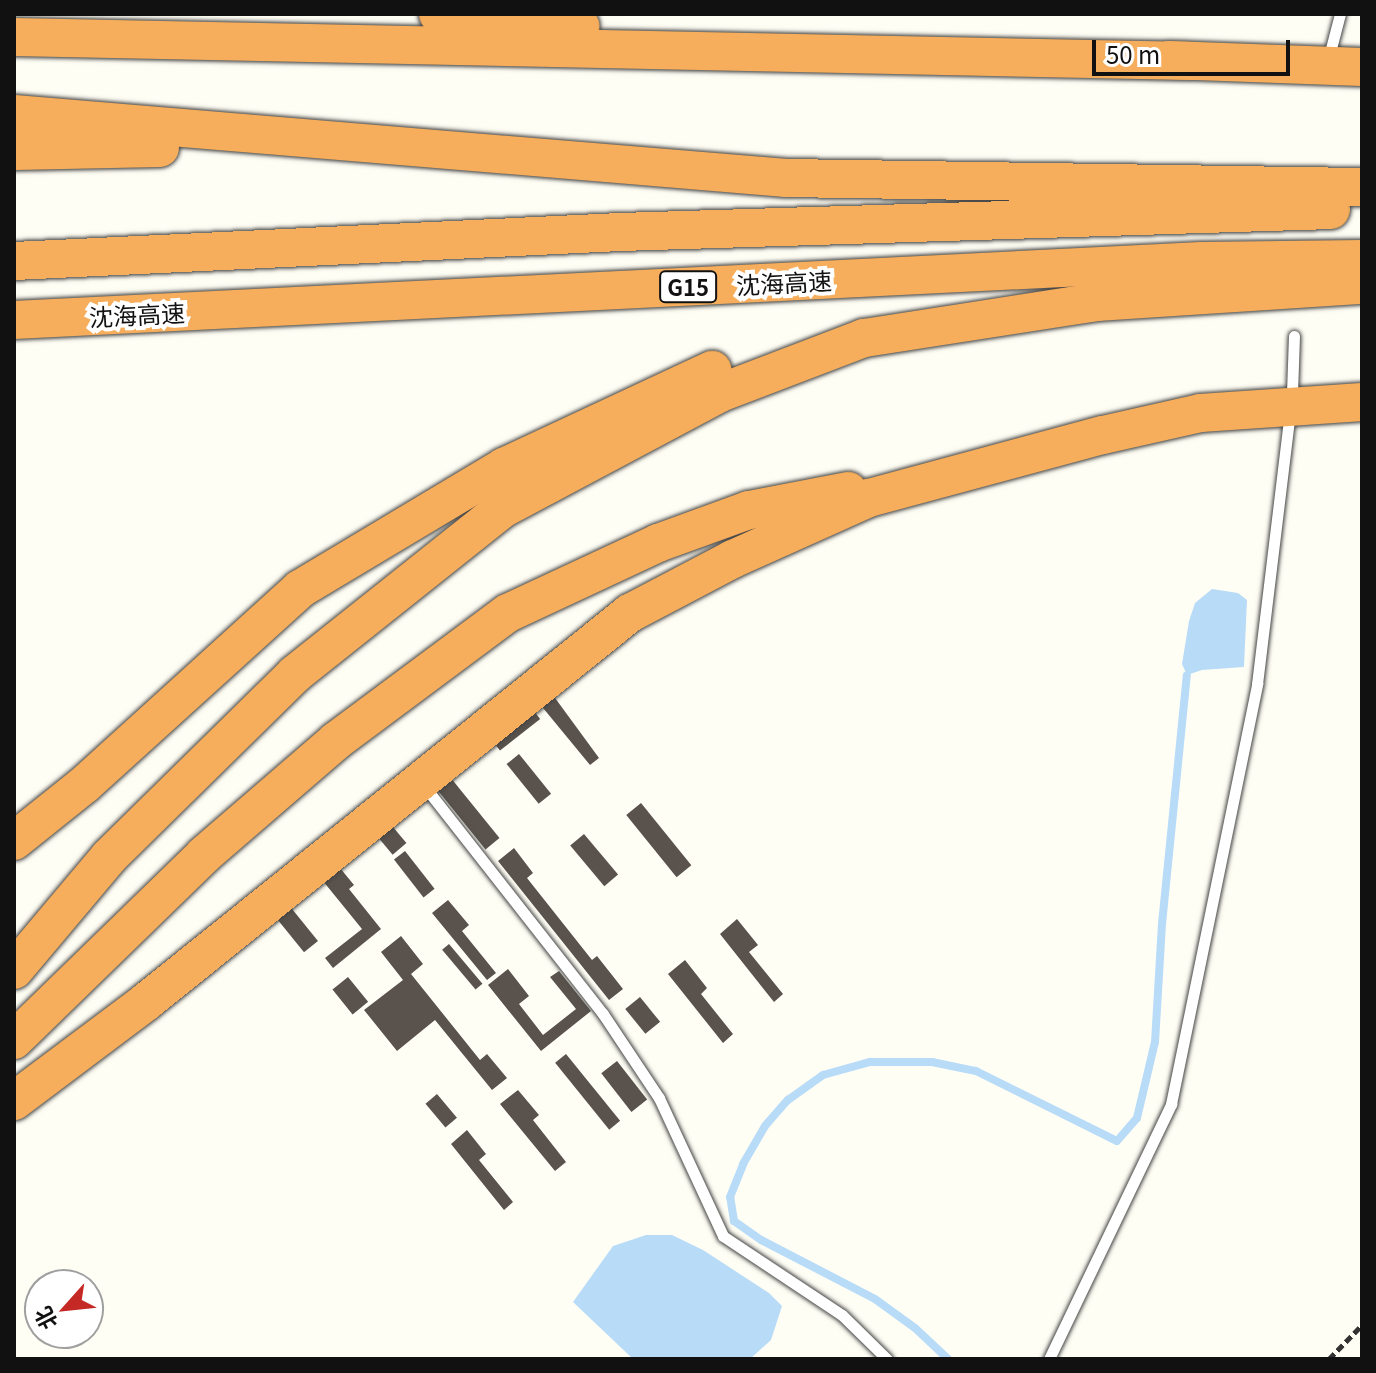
<!DOCTYPE html>
<html>
<head>
<meta charset="utf-8">
<style>
  body { margin:0 }
  #map { position:relative; width:1376px; height:1373px; overflow:hidden; background:#fffef5; font-family:Georgia,"Noto Sans SC",serif }
  div>[style] { position:absolute }
  [style*='--x'] { left:calc(var(--x)*1px); top:calc(var(--y)*1px); width:calc(var(--w)*1px); rotate:calc(var(--a)*1deg) }
  .water>* { inset:0; background:#b8dbf7 }
  .stream>* { height:8px; margin:-4px; padding:0 4px; transform-origin:4px; border-radius:4px; background:#b8dbf7 }
  .building>* { inset:0; background:#5a534d; transform-origin:0 0 }
  .path>* { height:5px; margin-top:-2.5px; transform-origin:0; background:repeating-linear-gradient(90deg,#333 0 8px,transparent 0 12px) }
  .roads { filter:drop-shadow(0 0 2px #444) drop-shadow(0 0 2px #444) }
  .service>* { height:11px; margin:-5.5px; padding:0 5.5px; transform-origin:5.5px; border-radius:5.5px; background:#fff }
  .motorway>* { height:38px; margin:-19px; padding:0 19px; transform-origin:19px; border-radius:19px; background:#f6ae5c }
  span { translate:-50% -50%; white-space:nowrap; text-align:center; line-height:1.15; -webkit-text-stroke:8px #fff; paint-order:stroke }
  .shield-label span { padding:2px 6px; background:#fff; border:2px solid; border-radius:6px; -webkit-text-stroke-width:0 }
  .shield-label { font-size:22px; color:#111; font-weight:700 }
  .street-label { font-size:24px; color:#111 }
  .frame { position:absolute; inset:0; border:16px solid #111; pointer-events:none }
  .north { position:absolute; left:24px; top:1269px; width:80px; height:80px; box-sizing:border-box; background:#fff; border:2px solid #a0a0a0; border-radius:50%; rotate:243deg; font-size:22px; font-weight:700; line-height:32px; text-align:center; color:#111 }
  .north::after { content:''; display:block; margin:auto; width:28px; height:36px; background:#c52925; clip-path:polygon(50% 0,100% 100%,50% 72%,0 100%) }
  .scale { position:absolute; left:1092px; top:40px; width:198px; height:36px; box-sizing:border-box; border:4px solid #111; border-top:0; padding-left:10px; font-size:24px; line-height:28px; white-space:nowrap; color:#111; -webkit-text-stroke:6px #fff; paint-order:stroke }
</style>
</head>
<body>
<div id="map">
  <div class="water">
    <i style="clip-path:polygon(1212px 589px,1238px 593px,1247px 600px,1244px 667px,1202px 670px,1187px 675px,1182px 664px,1189px 621px,1195px 603px)"></i>
    <i style="clip-path:polygon(646px 1235px,672px 1235px,703px 1250px,769px 1293px,782px 1306px,771px 1340px,750px 1359px,633px 1359px,573px 1302px,613px 1246px)"></i>
  </div>
  <div class="stream">
    <i style="--x:948;--y:1359;--w:45;--a:-136.8"></i>
    <i style="--x:915;--y:1328;--w:49;--a:-144.1"></i>
    <i style="--x:875;--y:1299;--w:128;--a:-152.6"></i>
    <i style="--x:761;--y:1240;--w:33;--a:-145"></i>
    <i style="--x:734;--y:1221;--w:24;--a:-99"></i>
    <i style="--x:730;--y:1197;--w:35;--a:-68"></i>
    <i style="--x:743;--y:1164;--w:44;--a:-59.9"></i>
    <i style="--x:765;--y:1126;--w:35;--a:-49"></i>
    <i style="--x:788;--y:1100;--w:43;--a:-35.5"></i>
    <i style="--x:823;--y:1075;--w:49;--a:-15.5"></i>
    <i style="--x:870;--y:1062;--w:62;--a:0"></i>
    <i style="--x:932;--y:1062;--w:45;--a:11.6"></i>
    <i style="--x:976;--y:1071;--w:157;--a:26.4"></i>
    <i style="--x:1117;--y:1141;--w:30;--a:-49"></i>
    <i style="--x:1137;--y:1118;--w:78;--a:-76.7"></i>
    <i style="--x:1155;--y:1042;--w:118;--a:-86.6"></i>
    <i style="--x:1162;--y:924;--w:250;--a:-84.3"></i>
  </div>
  <div class="building">
    <i style="clip-path:polygon(547px 687px,599px 758px,590px 765px,534px 697px)"></i>
    <i style="left:526px;top:701px;width:23px;height:51px;rotate:52deg"></i>
    <i style="left:519px;top:754px;width:51px;height:16px;rotate:51deg"></i>
    <i style="left:446px;top:772px;width:85px;height:18px;rotate:51deg"></i>
    <i style="left:641px;top:803px;width:80px;height:19px;rotate:51deg"></i>
    <i style="left:382px;top:814px;width:38px;height:18px;rotate:50deg"></i>
    <i style="left:584px;top:834px;width:53px;height:18px;rotate:50deg"></i>
    <i style="clip-path:polygon(514px 848px,533px 873px,527px 878px,592px 960px,597px 956px,623px 989px,609px 1000px,498px 861px)"></i>
    <i style="left:405px;top:851px;width:48px;height:14px;rotate:52deg"></i>
    <i style="clip-path:polygon(331px 857px,354px 885px,349px 889px,381px 929px,333px 968px,325px 958px,362px 929px,314px 870px)"></i>
    <i style="left:284px;top:899px;width:54px;height:18px;rotate:51deg"></i>
    <i style="clip-path:polygon(448px 900px,469px 925px,462px 931px,496px 973px,487px 980px,432px 913px)"></i>
    <i style="clip-path:polygon(737px 919px,758px 945px,749px 952px,783px 994px,774px 1002px,720px 934px)"></i>
    <i style="clip-path:polygon(401px 936px,423px 964px,411px 974px,480px 1060px,487px 1054px,507px 1078px,492px 1090px,435px 1020px,397px 1051px,364px 1010px,403px 980px,381px 952px)"></i>
    <i style="left:449px;top:944px;width:52px;height:9px;rotate:50deg"></i>
    <i style="clip-path:polygon(685px 960px,707px 988px,701px 994px,733px 1034px,723px 1043px,668px 974px)"></i>
    <i style="clip-path:polygon(508px 969px,529px 996px,519px 1004px,543px 1035px,576px 1009px,550px 977px,559px 971px,591px 1011px,541px 1051px,488px 985px)"></i>
    <i style="left:348px;top:977px;width:32px;height:20px;rotate:51deg"></i>
    <i style="left:640px;top:997px;width:32px;height:19px;rotate:51deg"></i>
    <i style="left:566px;top:1054px;width:86px;height:14px;rotate:51deg"></i>
    <i style="left:617px;top:1061px;width:49px;height:20px;rotate:52deg"></i>
    <i style="clip-path:polygon(518px 1090px,539px 1115px,533px 1120px,566px 1162px,555px 1171px,500px 1104px)"></i>
    <i style="left:437px;top:1094px;width:31px;height:15px;rotate:50deg"></i>
    <i style="clip-path:polygon(467px 1130px,486px 1154px,479px 1160px,513px 1202px,504px 1210px,451px 1144px)"></i>
  </div>
  <div class="path">
    <i style="--x:1329;--y:1359;--w:47;--a:-45.9"></i>
  </div>
  <div class="roads">
    <div class="service">
      <i style="--x:1328;--y:60;--w:48;--a:-75.4"></i>
      <i style="--x:425;--y:787;--w:288;--a:51.9"></i>
      <i style="--x:603;--y:1014;--w:101;--a:56.3"></i>
      <i style="--x:659;--y:1098;--w:152;--a:65.1"></i>
      <i style="--x:723;--y:1236;--w:143;--a:33.6"></i>
      <i style="--x:842;--y:1315;--w:63;--a:44.4"></i>
      <i style="--x:1049;--y:1359;--w:283;--a:-64.4"></i>
      <i style="--x:1171;--y:1104;--w:429;--a:-78.4"></i>
      <i style="--x:1257;--y:684;--w:293;--a:-83.1"></i>
      <i style="--x:1292;--y:393;--w:57;--a:-88"></i>
    </div>
    <div class="motorway">
      <i style="--x:438;--y:14;--w:143;--a:4.8"></i>
      <i style="--x:14;--y:37;--w:1178;--a:1.17"></i>
      <i style="--x:1169;--y:60;--w:193;--a:2.1"></i>
      <i style="--x:14;--y:114;--w:775;--a:4.74"></i>
      <i style="--x:786;--y:178;--w:576;--a:0.9"></i>
      <i style="--x:14;--y:151;--w:146;--a:-1.2"></i>
      <i style="--x:14;--y:261;--w:607;--a:-2.74"></i>
      <i style="--x:620;--y:232;--w:711;--a:-1.77"></i>
      <i style="--x:14;--y:320;--w:1189;--a:-2.84"></i>
      <i style="--x:1202;--y:261;--w:160;--a:-0.7"></i>
      <i style="--x:14;--y:841;--w:90;--a:-38.7"></i>
      <i style="--x:84;--y:785;--w:292;--a:-42.2"></i>
      <i style="--x:300;--y:589;--w:238;--a:-30.9"></i>
      <i style="--x:504;--y:467;--w:230;--a:-25"></i>
      <i style="--x:14;--y:970;--w:148;--a:-49.9"></i>
      <i style="--x:109;--y:857;--w:261;--a:-44.5"></i>
      <i style="--x:295;--y:674;--w:267;--a:-38.5"></i>
      <i style="--x:504;--y:508;--w:245;--a:-28"></i>
      <i style="--x:720;--y:393;--w:154;--a:-20.9"></i>
      <i style="--x:864;--y:338;--w:235;--a:-8.8"></i>
      <i style="--x:1096;--y:302;--w:267;--a:-3.7"></i>
      <i style="--x:14;--y:1040;--w:265;--a:-44.2"></i>
      <i style="--x:204;--y:855;--w:174;--a:-40.8"></i>
      <i style="--x:336;--y:741;--w:214;--a:-36.7"></i>
      <i style="--x:508;--y:613;--w:166;--a:-25"></i>
      <i style="--x:658;--y:543;--w:97;--a:-19.9"></i>
      <i style="--x:749;--y:510;--w:101;--a:-10.9"></i>
      <i style="--x:14;--y:1101;--w:166;--a:-36.9"></i>
      <i style="--x:147;--y:1001;--w:620;--a:-38.78"></i>
      <i style="--x:630;--y:613;--w:116;--a:-27.7"></i>
      <i style="--x:733;--y:559;--w:149;--a:-24.2"></i>
      <i style="--x:869;--y:498;--w:242;--a:-15.1"></i>
      <i style="--x:1103;--y:435;--w:100;--a:-12.7"></i>
      <i style="--x:1201;--y:413;--w:161;--a:-3.9"></i>
    </div>
  </div>
  <div class="shield-label">
    <span style="left:688px;top:287px">G15</span>
  </div>
  <div class="street-label">
    <span style="left:784px;top:282px;rotate:-3deg">沈海高速</span>
    <span style="left:137px;top:314px;rotate:-3deg">沈海高速</span>
  </div>
  <div class="frame"></div>
  <div class="north">北</div>
  <div class="scale">50 m</div>
</div>
</body>
</html>
